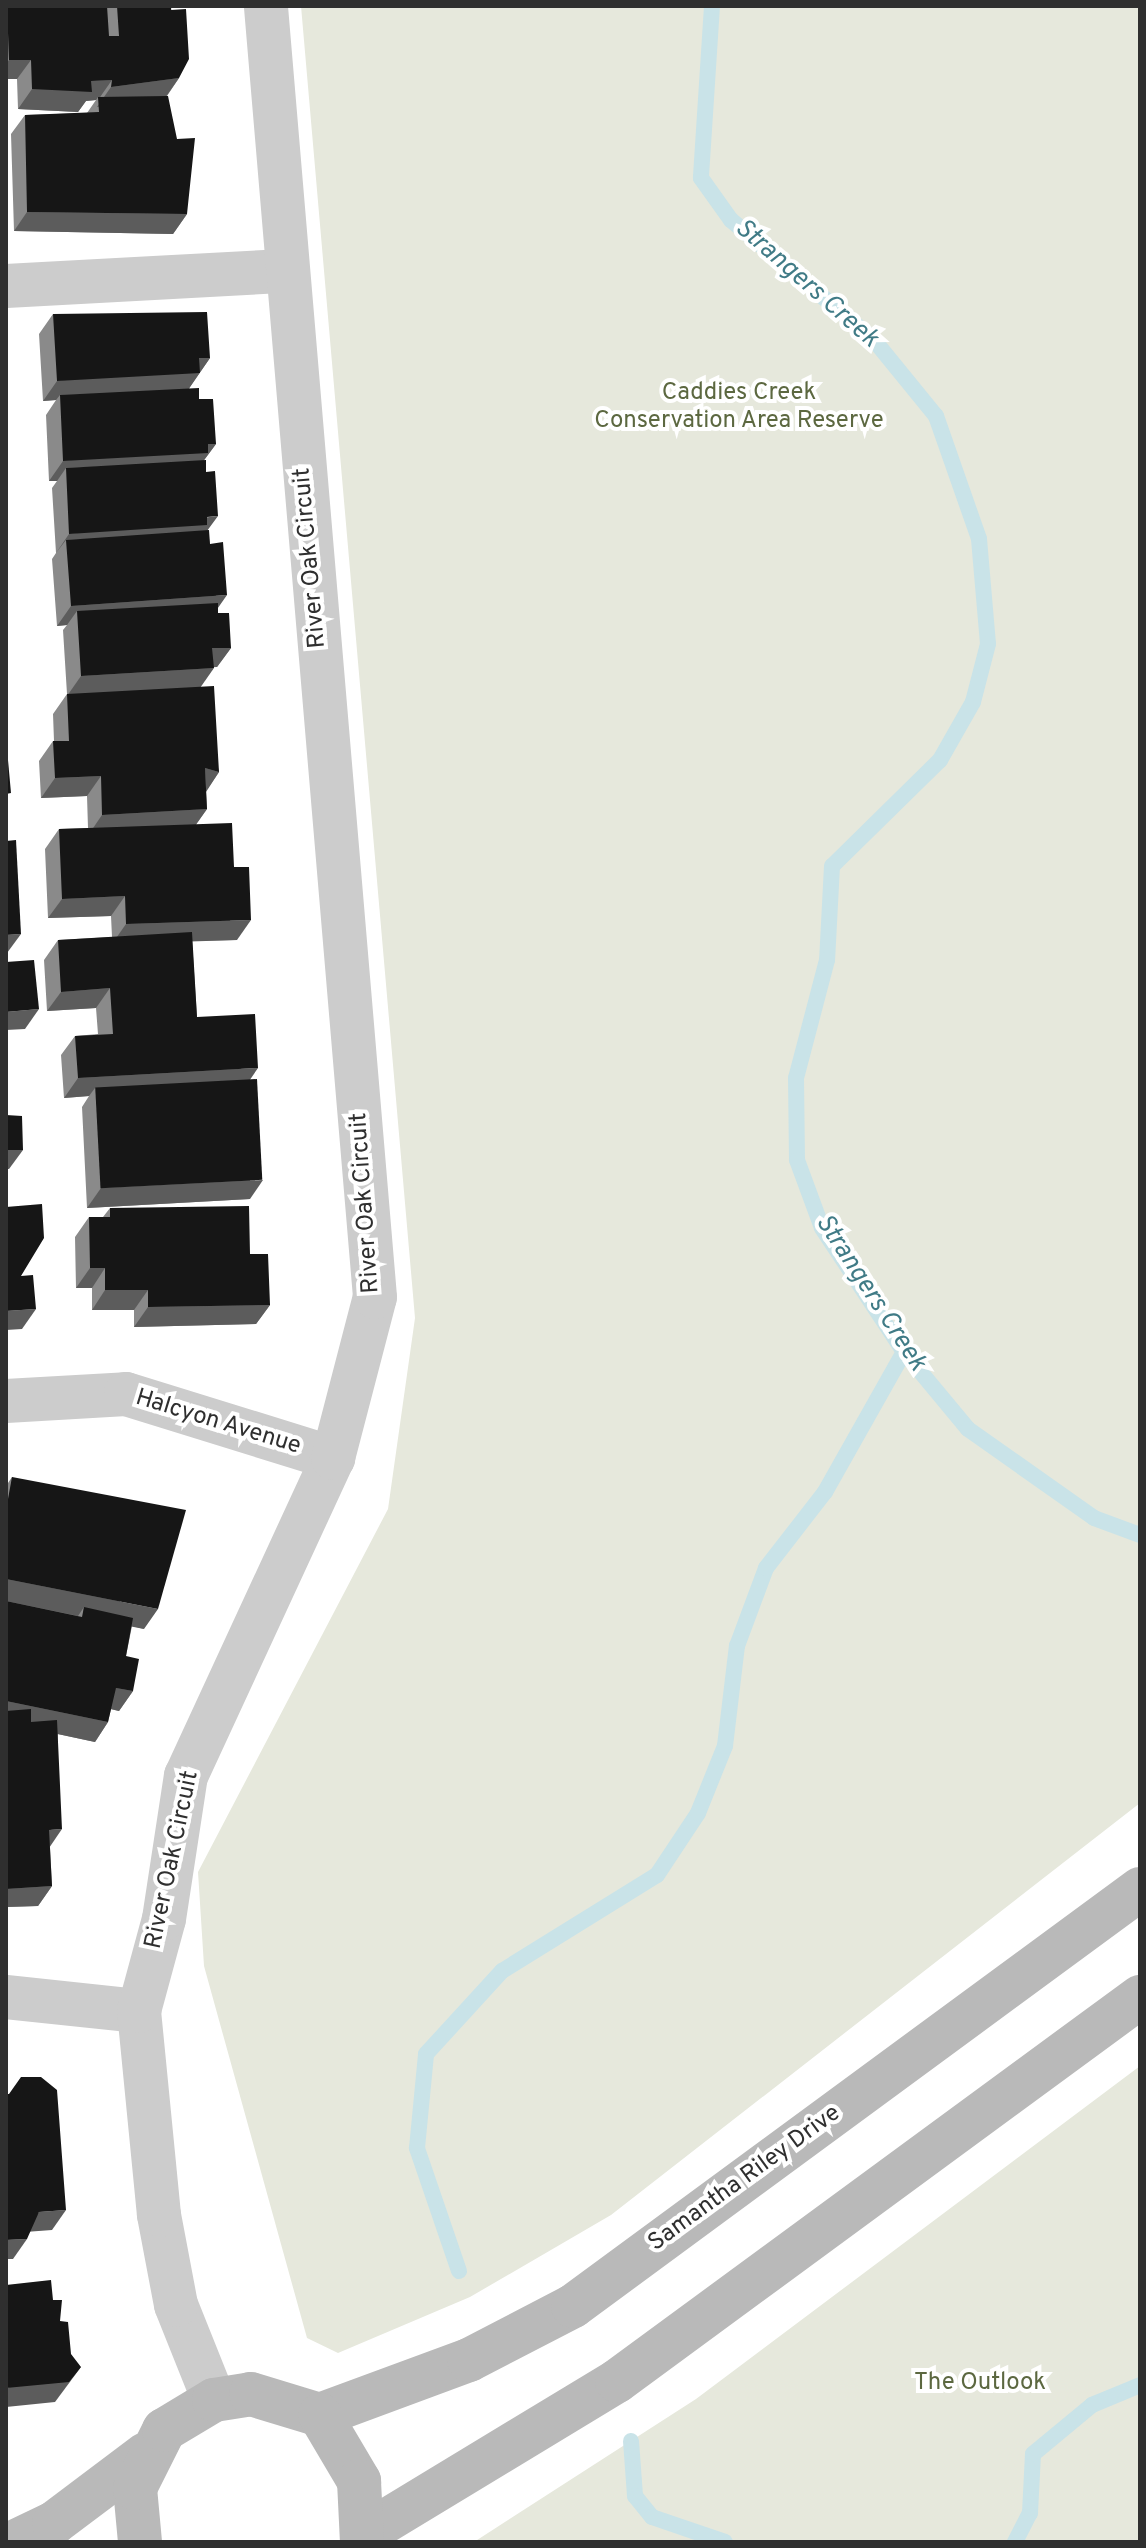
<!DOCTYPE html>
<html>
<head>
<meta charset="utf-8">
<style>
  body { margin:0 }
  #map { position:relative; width:1146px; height:2548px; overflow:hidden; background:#fff; font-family:Overpass,sans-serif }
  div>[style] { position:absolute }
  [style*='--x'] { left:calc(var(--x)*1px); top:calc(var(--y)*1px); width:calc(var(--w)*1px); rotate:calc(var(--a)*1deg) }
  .green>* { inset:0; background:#e6e8dc }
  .stream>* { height:16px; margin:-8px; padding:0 8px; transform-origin:8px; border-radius:8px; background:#c9e3e8 }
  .street>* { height:44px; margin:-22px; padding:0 22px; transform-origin:22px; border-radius:22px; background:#ccc }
  .secondary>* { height:44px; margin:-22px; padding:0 22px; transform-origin:22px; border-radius:22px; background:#b9b9b9 }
  .wall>* { inset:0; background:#8a8a8a }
  .shaded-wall>* { inset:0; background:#5c5c5c }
  .building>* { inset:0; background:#161616; transform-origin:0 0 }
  span { translate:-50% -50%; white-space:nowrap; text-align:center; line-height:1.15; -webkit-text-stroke:8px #fff; paint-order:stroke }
  .park-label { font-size:24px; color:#5c6840 }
  .street-label { font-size:24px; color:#2f2f2f }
  .water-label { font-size:26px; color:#407b86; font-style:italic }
  .frame { position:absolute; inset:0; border:8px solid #2f2f2f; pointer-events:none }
</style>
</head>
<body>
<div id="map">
  <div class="green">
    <i style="clip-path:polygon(301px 6px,1140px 6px,1140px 1803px,611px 2215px,470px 2297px,338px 2353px,307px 2338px,204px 1966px,198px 1872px,388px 1509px,415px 1318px)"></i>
    <i style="clip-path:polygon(1140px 2066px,1140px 2542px,474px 2542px,696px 2399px)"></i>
  </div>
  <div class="stream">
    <i style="--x:712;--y:6;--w:172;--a:93.7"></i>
    <i style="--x:701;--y:178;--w:52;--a:54.5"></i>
    <i style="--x:731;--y:220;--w:187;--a:40"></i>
    <i style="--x:874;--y:340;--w:98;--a:50.8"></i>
    <i style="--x:936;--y:416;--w:130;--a:70.7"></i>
    <i style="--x:979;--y:539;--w:105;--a:85.1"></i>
    <i style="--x:988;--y:644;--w:60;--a:104.5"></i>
    <i style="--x:973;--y:702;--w:67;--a:119.6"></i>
    <i style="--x:940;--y:760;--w:151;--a:135.5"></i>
    <i style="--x:832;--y:866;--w:94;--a:93"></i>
    <i style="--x:827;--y:960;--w:122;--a:104.7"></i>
    <i style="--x:796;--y:1078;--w:82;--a:89.3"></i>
    <i style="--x:797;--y:1160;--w:72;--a:69.8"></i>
    <i style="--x:822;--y:1228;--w:149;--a:56.5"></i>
    <i style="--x:904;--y:1352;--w:100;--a:50.3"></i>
    <i style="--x:968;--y:1429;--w:154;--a:35.2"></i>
    <i style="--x:1094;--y:1518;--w:49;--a:20.3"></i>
    <i style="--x:459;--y:2271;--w:130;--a:-108.9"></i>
    <i style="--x:417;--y:2148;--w:94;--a:-84.5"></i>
    <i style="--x:426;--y:2054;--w:113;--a:-47.5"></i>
    <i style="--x:502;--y:1971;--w:182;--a:-31.8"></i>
    <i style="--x:657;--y:1875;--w:74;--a:-56.5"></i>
    <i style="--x:698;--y:1813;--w:72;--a:-68.1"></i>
    <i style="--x:725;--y:1746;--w:101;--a:-83.2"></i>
    <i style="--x:737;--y:1646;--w:83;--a:-69.6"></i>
    <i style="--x:766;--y:1568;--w:96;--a:-52.2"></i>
    <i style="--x:825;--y:1492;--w:161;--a:-60.6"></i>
    <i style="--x:631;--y:2441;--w:55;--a:85.8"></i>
    <i style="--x:635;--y:2496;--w:27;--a:51"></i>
    <i style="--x:652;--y:2517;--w:77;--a:18.9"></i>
    <i style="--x:1015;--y:2542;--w:33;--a:-63"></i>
    <i style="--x:1030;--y:2513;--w:59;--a:-87.1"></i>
    <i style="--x:1033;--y:2454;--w:77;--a:-39.7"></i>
    <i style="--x:1092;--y:2405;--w:52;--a:-22.6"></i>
  </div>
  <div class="street">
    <i style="--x:6;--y:286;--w:280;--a:-3.1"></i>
    <i style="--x:6;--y:1401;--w:120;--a:-3.3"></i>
    <i style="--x:126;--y:1394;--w:217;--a:17.2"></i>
    <i style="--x:6;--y:1997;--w:134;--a:6"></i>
    <i style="--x:214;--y:2400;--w:102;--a:-111.8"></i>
    <i style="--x:176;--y:2305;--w:92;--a:-100.7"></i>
    <i style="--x:159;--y:2215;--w:205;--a:-95.6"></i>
    <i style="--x:139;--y:2011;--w:95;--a:-74.8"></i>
    <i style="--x:164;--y:1919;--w:145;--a:-81.3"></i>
    <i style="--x:186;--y:1776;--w:350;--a:-65.2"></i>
    <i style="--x:333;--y:1458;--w:166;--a:-75.4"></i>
    <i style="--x:375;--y:1297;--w:1296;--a:-94.83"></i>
  </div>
  <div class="secondary">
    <i style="--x:320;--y:2415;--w:159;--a:-20.3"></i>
    <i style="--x:469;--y:2360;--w:117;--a:-27.4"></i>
    <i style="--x:573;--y:2306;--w:704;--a:-36.33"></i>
    <i style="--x:366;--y:2533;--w:293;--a:-31.2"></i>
    <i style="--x:617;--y:2381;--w:649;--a:-36.29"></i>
    <i style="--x:14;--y:2542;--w:44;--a:-25.4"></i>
    <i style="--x:54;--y:2523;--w:115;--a:-36.9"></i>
    <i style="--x:140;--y:2542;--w:54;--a:-95.3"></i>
    <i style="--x:135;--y:2488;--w:65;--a:-63.4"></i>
    <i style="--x:164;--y:2430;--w:58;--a:-31"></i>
    <i style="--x:214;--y:2400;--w:37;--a:-9"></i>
    <i style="--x:251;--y:2394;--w:72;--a:16.9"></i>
    <i style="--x:320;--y:2415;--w:77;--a:59.4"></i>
    <i style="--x:359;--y:2481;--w:61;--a:87.2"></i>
  </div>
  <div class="wall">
    <i style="clip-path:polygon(6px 6px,171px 6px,179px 78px,167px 96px,187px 214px,173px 234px,14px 231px,11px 134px,25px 115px,87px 113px,96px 100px,86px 101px,78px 112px,18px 109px,17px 79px,6px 79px)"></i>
    <i style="clip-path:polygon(53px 314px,210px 358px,189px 388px,199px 399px,216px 444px,204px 460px,208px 530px,218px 613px,231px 648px,217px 667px,214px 667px,200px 687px,219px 772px,206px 791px,207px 809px,196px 824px,237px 940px,192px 941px,197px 1017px,250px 1079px,250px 1199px,87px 1208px,82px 1107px,89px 1096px,64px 1098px,61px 1055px,75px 1036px,98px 1034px,96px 1008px,47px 1011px,44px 960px,58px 940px,112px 937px,111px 916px,48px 918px,45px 849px,59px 829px,88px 828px,87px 796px,41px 798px,39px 761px,53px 741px,54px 741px,53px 714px,67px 694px,63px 630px,67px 625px,57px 626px,52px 559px,56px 553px,52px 488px,57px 481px,49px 481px,46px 415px,56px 400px,43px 401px,39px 334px)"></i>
    <i style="clip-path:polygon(110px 1208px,250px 1254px,270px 1305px,256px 1324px,134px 1327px,134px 1310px,92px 1310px,92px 1288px,76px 1288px,75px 1237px,89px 1217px,103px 1217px)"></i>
    <i style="clip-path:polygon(12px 1477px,144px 1629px,132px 1626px,126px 1656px,133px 1691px,119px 1711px,111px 1709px,108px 1722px,95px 1742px,58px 1734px,50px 1847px,52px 1886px,38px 1906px,6px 1907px,6px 1486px)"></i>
  </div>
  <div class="shaded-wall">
    <i style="clip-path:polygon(9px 60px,31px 60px,17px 79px,6px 79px,6px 64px)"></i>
    <i style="clip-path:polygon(179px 78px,165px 98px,97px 107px,111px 87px)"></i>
    <i style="clip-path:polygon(112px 80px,98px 100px,98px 97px,96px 100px,86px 101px,78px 112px,18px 109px,32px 89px,91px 81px)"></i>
    <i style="clip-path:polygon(27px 212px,187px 214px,173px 234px,14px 231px)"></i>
    <i style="clip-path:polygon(199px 358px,210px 358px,186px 393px,60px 395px,56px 400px,43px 401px,57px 381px)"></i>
    <i style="clip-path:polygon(208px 444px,216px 444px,202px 463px,66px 468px,57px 481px,49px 481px,63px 461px)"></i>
    <i style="clip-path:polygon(218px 516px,204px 535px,66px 540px,56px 553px,69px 534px)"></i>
    <i style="clip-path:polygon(227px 595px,213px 615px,77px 611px,67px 625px,57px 626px,71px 606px)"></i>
    <i style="clip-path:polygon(212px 648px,231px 648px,217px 667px,198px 668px)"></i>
    <i style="clip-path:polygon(214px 668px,200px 688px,67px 696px,81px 676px)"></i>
    <i style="clip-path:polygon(205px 768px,219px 772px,206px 792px)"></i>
    <i style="clip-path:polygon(101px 776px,87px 796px,41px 798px,55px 778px)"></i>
    <i style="clip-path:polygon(207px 809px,193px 829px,89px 834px,102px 815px)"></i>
    <i style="clip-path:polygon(125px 896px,111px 916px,48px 918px,62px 899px)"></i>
    <i style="clip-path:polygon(251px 920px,237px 940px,112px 944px,126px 924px)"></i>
    <i style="clip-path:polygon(21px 934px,7px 953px,6px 953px,6px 935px)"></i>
    <i style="clip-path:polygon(110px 988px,96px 1008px,47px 1011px,61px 992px)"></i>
    <i style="clip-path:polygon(39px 1009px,25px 1029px,6px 1030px,6px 1012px)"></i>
    <i style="clip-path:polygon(258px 1068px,245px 1087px,95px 1088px,89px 1096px,64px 1098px,78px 1078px)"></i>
    <i style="clip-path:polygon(6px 1150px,23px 1150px,9px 1169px,6px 1169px)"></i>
    <i style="clip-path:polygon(263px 1180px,250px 1199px,87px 1208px,101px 1188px)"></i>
    <i style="clip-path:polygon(90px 1268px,105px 1268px,92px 1288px,76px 1288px)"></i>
    <i style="clip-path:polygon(105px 1290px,148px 1290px,134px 1310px,92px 1310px)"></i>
    <i style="clip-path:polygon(270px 1305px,256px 1324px,134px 1327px,148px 1307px)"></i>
    <i style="clip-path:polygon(36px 1309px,22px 1329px,6px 1330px,6px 1311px)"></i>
    <i style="clip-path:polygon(6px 1579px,158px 1609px,144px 1629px,83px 1617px,84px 1607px,78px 1616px,6px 1601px)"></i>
    <i style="clip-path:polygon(116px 1688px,133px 1691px,119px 1711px,102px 1707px)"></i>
    <i style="clip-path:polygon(6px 1701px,108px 1722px,95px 1742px,6px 1723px)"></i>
    <i style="clip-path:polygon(62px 1829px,49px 1848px,49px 1830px)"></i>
    <i style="clip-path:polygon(52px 1886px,38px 1906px,6px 1907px,6px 1889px)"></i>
    <i style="clip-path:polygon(66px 2210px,52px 2230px,25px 2232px,39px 2212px)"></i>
    <i style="clip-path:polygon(27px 2239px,13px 2259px,6px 2259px,6px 2240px)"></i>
    <i style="clip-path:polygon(81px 2367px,55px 2402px,6px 2407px,6px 2388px)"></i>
  </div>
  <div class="building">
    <i style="clip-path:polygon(7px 6px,107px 6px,109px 36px,119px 36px,117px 6px,171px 6px,171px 10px,186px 9px,189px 59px,179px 78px,111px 87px,112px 80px,91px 81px,92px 92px,32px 89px,31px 60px,9px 60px)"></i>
    <i style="clip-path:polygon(168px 96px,177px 139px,195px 138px,187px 214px,27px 212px,25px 115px,99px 112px,98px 97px)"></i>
    <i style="clip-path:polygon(207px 312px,210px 358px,199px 358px,200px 373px,57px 381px,53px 314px)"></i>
    <i style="clip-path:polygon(199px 388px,199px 399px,213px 399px,216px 444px,208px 444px,208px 453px,63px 461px,60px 395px)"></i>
    <i style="clip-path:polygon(206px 460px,206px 472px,215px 471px,218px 516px,207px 517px,207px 525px,69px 534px,66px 468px)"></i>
    <i style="clip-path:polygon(209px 530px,210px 544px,223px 542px,227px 595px,71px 606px,66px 540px)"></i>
    <i style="clip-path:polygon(218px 603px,218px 613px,229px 613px,231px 648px,212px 648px,214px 668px,81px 676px,77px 611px)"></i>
    <i style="clip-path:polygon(214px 686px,219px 772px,205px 768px,207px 809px,102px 815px,101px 776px,55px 778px,53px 741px,69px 741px,67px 694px)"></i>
    <i style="clip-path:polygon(6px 738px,11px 793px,6px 794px)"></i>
    <i style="clip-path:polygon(232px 823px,234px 867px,249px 867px,251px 920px,126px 924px,125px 896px,62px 899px,59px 829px)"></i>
    <i style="clip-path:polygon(16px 840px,21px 934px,6px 935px,6px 841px)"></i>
    <i style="clip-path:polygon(192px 932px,197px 1017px,255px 1014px,258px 1068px,78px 1078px,75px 1036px,113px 1034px,110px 988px,61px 992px,58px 940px)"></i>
    <i style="clip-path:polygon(34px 960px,39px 1009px,6px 1012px,6px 962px)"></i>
    <i style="left:257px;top:1079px;width:101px;height:162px;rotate:87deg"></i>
    <i style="clip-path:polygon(6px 1115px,22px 1116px,23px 1150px,6px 1150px,8px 1193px,6px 1193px)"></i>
    <i style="clip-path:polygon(42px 1204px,44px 1238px,21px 1276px,33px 1275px,36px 1309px,6px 1311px,6px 1207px)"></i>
    <i style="clip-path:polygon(249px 1206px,250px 1254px,268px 1254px,270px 1305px,148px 1307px,148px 1290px,105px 1290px,105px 1268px,90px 1268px,89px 1217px,110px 1217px,110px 1208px)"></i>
    <i style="clip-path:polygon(12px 1477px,186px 1510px,158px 1609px,6px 1579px,6px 1510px)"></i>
    <i style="clip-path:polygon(6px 1601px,82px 1617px,84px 1607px,133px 1618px,126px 1656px,139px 1659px,133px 1691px,116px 1688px,108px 1722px,6px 1701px)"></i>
    <i style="clip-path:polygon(31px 1709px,31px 1722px,57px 1720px,62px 1829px,49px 1830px,52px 1886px,6px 1889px,6px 1711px)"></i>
    <i style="clip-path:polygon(21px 2077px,41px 2077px,57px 2090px,66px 2210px,39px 2212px,27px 2239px,6px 2240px,6px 2094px,9px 2094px)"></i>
    <i style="clip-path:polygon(51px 2280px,53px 2300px,62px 2300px,60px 2321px,68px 2322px,71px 2354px,81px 2367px,69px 2382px,6px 2388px,6px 2285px)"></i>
  </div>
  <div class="park-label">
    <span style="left:739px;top:408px">Caddies Creek<br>Conservation Area Reserve</span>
    <span style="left:980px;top:2384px">The Outlook</span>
  </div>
  <div class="street-label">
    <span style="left:311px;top:558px;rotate:-95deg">River Oak Circuit</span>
    <span style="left:366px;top:1203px;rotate:-94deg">River Oak Circuit</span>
    <span style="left:218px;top:1423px;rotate:17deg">Halcyon Avenue</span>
    <span style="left:173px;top:1860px;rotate:-78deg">River Oak Circuit</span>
    <span style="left:745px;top:2179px;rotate:-36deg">Samantha Riley Drive</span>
  </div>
  <div class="water-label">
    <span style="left:806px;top:284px;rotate:41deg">Strangers Creek</span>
    <span style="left:870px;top:1293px;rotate:57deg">Strangers Creek</span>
  </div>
  <div class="frame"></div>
</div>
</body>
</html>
